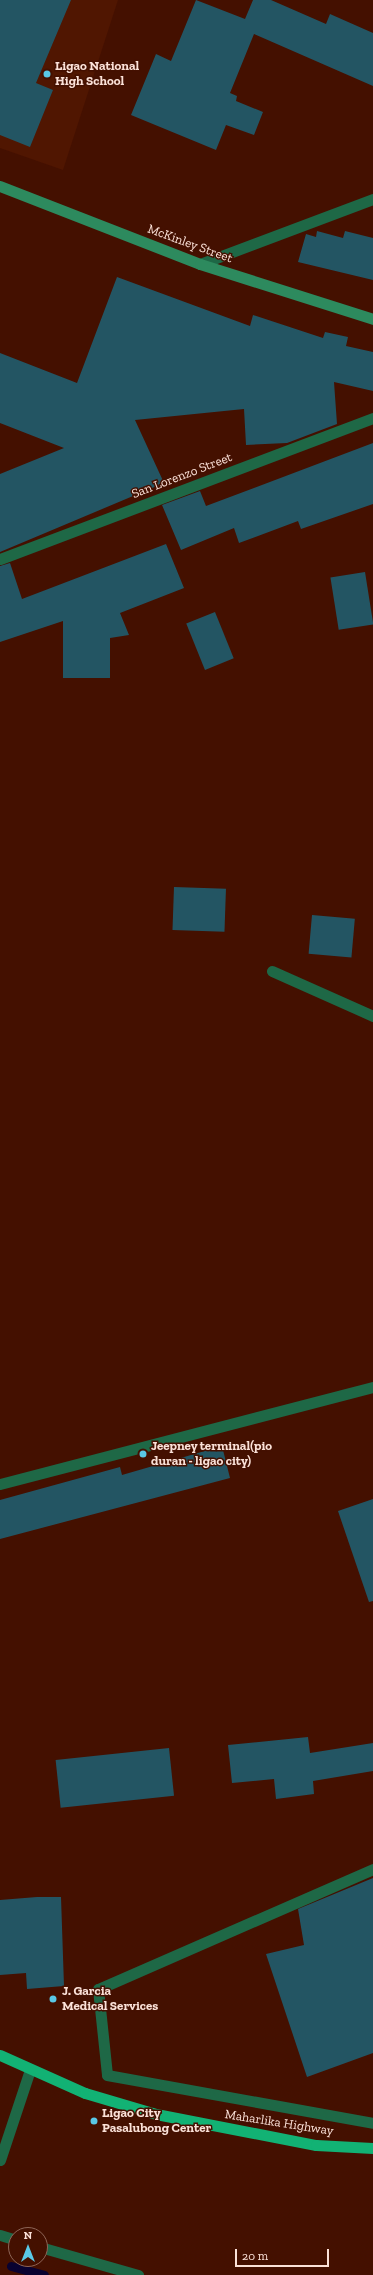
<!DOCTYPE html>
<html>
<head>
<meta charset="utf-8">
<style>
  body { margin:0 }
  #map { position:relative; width:373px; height:2275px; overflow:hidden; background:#441000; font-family:"Zilla Slab",serif }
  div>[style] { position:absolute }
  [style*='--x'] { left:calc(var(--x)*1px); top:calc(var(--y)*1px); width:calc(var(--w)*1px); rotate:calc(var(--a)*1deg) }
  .built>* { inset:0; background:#501601 }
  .stream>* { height:9px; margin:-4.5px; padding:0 4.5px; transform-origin:4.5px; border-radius:4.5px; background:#090230 }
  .building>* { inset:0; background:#235563; transform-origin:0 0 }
  .service>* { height:11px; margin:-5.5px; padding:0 5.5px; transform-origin:5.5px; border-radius:5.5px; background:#1e6846 }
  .minor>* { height:11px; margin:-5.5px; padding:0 5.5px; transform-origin:5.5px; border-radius:5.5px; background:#1e6846 }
  .tertiary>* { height:11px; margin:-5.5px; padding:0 5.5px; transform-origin:5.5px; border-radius:5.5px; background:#1e6846 }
  .secondary>* { height:11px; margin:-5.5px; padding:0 5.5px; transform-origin:5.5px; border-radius:5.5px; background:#2d8a5e }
  .trunk>* { height:11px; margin:-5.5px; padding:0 5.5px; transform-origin:5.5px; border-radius:5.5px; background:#12b274 }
  .dots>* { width:11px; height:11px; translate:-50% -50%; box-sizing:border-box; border:2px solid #441000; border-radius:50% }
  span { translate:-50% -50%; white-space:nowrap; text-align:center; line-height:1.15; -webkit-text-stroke:3px #441000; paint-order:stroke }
  .poi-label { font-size:13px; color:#fbe1d8; font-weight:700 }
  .left { translate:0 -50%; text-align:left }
  .street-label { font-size:13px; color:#fbe1d8 }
  .north { position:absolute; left:8px; top:2227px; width:40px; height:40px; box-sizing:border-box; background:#441000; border:1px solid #8d6456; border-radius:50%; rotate:0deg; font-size:11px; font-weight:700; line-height:16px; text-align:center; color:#fbe1d8 }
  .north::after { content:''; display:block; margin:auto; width:14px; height:18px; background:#5ac8e6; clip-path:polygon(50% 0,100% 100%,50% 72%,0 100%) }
  .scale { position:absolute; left:235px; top:2249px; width:94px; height:18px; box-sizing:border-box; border:2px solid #fbe1d8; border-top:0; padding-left:5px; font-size:12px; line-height:14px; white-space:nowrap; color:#fbe1d8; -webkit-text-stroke:3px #441000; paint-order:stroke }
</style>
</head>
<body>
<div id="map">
  <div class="built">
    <i style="clip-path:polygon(0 0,118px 0,63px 170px,0 148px)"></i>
  </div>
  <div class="stream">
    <i style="--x:11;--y:2266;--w:34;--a:15"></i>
  </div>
  <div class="building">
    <i style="clip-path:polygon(0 0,71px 0,36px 83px,53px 90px,30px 147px,0 135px)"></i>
    <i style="clip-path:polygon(196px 0,245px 19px,253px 0,271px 0,326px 24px,330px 14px,373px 33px,373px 86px,254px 34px,230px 93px,237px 96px,236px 101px,263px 112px,254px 135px,226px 125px,216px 150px,131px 115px,156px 54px,171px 61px)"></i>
    <i style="clip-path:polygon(317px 231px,343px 238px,345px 231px,373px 238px,373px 280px,298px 262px,306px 234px,316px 237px)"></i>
    <i style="clip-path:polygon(117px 277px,250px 326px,253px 315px,323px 338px,325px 332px,348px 337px,346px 346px,373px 352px,373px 391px,334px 382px,337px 424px,287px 443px,246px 445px,244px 409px,135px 420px,164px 483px,0 552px,0 474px,64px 448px,0 423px,0 353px,77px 383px)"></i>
    <i style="clip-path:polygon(373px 443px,373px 504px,301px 529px,298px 521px,239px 543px,234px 528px,181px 550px,162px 505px,200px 491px,206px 506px)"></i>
    <i style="clip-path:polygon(166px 544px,184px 588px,120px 613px,129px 635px,110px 638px,110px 678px,63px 678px,63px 621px,0 642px,0 566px,10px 563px,22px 599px)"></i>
    <i style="left:365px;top:572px;width:53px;height:35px;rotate:81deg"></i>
    <i style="left:215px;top:612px;width:50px;height:31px;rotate:68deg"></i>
    <i style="left:174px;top:887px;width:52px;height:43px;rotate:2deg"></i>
    <i style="left:312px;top:915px;width:43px;height:39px;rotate:5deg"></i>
    <i style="clip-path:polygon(222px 1446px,230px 1478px,0 1539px,0 1500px,120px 1467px,122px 1475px)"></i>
    <i style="clip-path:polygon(373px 1499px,373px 1601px,369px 1602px,338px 1511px)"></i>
    <i style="clip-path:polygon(308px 1737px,310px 1753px,373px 1743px,373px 1771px,313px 1781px,314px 1794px,276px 1799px,274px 1779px,232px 1783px,228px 1745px)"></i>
    <i style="left:169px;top:1748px;width:48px;height:114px;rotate:84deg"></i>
    <i style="clip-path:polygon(373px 1878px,373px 2053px,307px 2077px,266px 1954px,304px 1945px,298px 1909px)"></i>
    <i style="clip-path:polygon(37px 1897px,61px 1897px,64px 1986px,27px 1989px,26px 1973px,0 1975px,0 1900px)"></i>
  </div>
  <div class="service">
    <i style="--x:0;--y:2160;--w:95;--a:-71.6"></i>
    <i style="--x:0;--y:2235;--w:17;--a:17"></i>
    <i style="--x:40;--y:2247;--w:102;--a:15.9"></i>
  </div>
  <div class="minor">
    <i style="--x:200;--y:264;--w:185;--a:-20.6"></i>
    <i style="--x:0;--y:559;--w:399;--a:-20.7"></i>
    <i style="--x:272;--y:971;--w:111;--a:24"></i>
    <i style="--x:373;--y:1869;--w:300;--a:156.4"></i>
    <i style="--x:98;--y:1989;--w:86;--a:84"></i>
    <i style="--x:107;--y:2075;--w:270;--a:10.2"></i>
  </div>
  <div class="tertiary">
    <i style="--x:0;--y:1484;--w:385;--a:-14.6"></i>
  </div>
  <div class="secondary">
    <i style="--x:0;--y:186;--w:215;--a:21.3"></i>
    <i style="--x:200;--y:264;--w:182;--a:17.6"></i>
  </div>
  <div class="trunk">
    <i style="--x:0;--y:2055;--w:93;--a:24.1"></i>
    <i style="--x:85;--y:2093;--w:74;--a:16.5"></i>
    <i style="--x:156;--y:2114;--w:163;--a:11"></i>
    <i style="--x:316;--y:2145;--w:57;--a:3"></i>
  </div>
  <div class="dots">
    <i style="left:47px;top:74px;background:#5ac8e6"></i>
    <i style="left:143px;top:1454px;background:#5ac8e6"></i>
    <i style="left:53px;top:1999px;background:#5ac8e6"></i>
    <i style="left:94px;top:2121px;background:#5ac8e6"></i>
  </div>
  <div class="poi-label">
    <span class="left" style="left:55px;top:74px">Ligao National<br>High School</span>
    <span class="left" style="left:151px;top:1454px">Jeepney terminal(pio<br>duran - ligao city)</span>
    <span class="left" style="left:62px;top:1999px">J. Garcia<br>Medical Services</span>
    <span class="left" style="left:102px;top:2121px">Ligao City<br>Pasalubong Center</span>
  </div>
  <div class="street-label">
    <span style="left:190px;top:244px;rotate:20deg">McKinley Street</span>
    <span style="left:182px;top:476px;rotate:-21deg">San Lorenzo Street</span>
    <span style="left:279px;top:2123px;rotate:9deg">Maharlika Highway</span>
  </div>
  <div class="north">N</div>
  <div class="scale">20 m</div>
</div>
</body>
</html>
